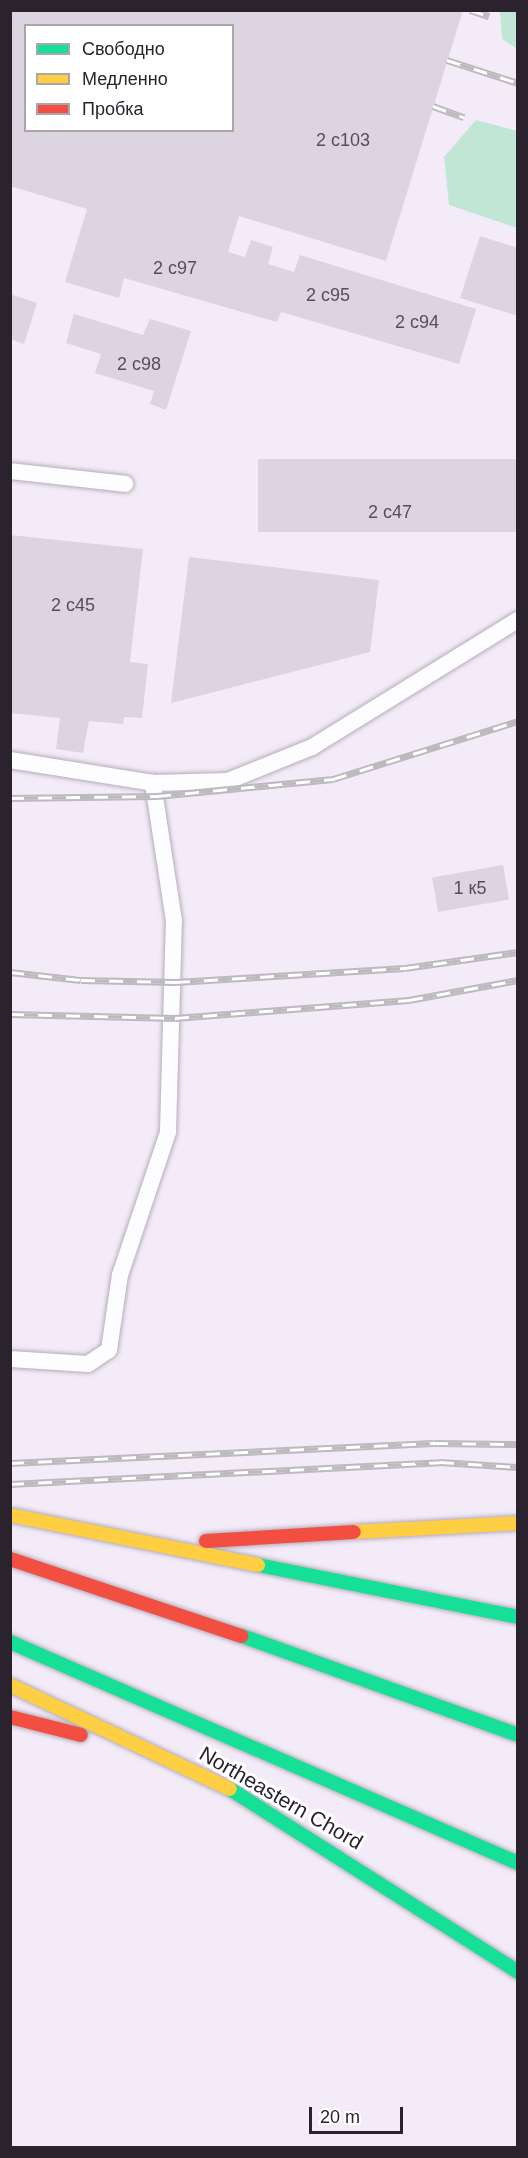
<!DOCTYPE html>
<html>
<head>
<meta charset="utf-8">
<style>
  body { margin:0 }
  #map { position:relative; width:528px; height:2158px; overflow:hidden; background:#f4ebf9; font-family:Helvetica,sans-serif }
  div>[style] { position:absolute }
  [style*='--x'] { left:calc(var(--x)*1px); top:calc(var(--y)*1px); width:calc(var(--w)*1px); rotate:calc(var(--a)*1deg) }
  .green>* { inset:0; background:#c2e6d6 }
  .building>* { inset:0; background:#dcd4e1; transform-origin:0 0 }
  .roads { filter:drop-shadow(0 0 2px #b5adb9) drop-shadow(0 0 2px #b5adb9) }
  .lane>* { height:16px; margin:-8px; padding:0 8px; transform-origin:8px; border-radius:8px; background:#fdfcfe }
  .fast>* { height:14px; margin:-7px; padding:0 7px; transform-origin:7px; border-radius:7px; background:#16e098 }
  .slow>* { height:14px; margin:-7px; padding:0 7px; transform-origin:7px; border-radius:7px; background:#ffcf43 }
  .jam>* { height:14px; margin:-7px; padding:0 7px; transform-origin:7px; border-radius:7px; background:#f24e42 }
  .rail>* { height:7px; margin-top:-3.5px; transform-origin:0; background:repeating-linear-gradient(90deg,#fff 0 14px,#bcbabd 0 28px); box-sizing:border-box; border-block:2px solid #bcbabd }
  span { translate:-50% -50%; white-space:nowrap; text-align:center; line-height:1.15; -webkit-text-stroke:6px #fff; paint-order:stroke }
  .number-label { font-size:18px; color:#564f5b }
  .number-label span { -webkit-text-stroke-width:0 }
  .street-label { font-size:21px; color:#2a232e }
  .frame { position:absolute; inset:0; border:12px solid #2a232e; pointer-events:none }
  .legend { position:absolute; left:24px; top:24px; width:210px; height:108px; box-sizing:border-box; background:#fff; border:2px solid #aaa7ab; margin:0; padding:8px 10px; list-style:none; font-size:18px; color:#2a232e }
  .legend li { display:flex; align-items:center; gap:12px; height:30px }
  .legend b { width:30px; border:2px solid #aaa7ab }
  .scale { position:absolute; left:309px; top:2107px; width:94px; height:27px; box-sizing:border-box; border:3px solid #2a232e; border-top:0; padding-left:8px; font-size:18px; line-height:21px; white-space:nowrap; color:#2a232e; -webkit-text-stroke:4px #fff; paint-order:stroke }
</style>
</head>
<body>
<div id="map">
  <div class="green">
    <i style="clip-path:polygon(500px 11px,517px 11px,517px 49px,502px 39px)"></i>
    <i style="clip-path:polygon(476px 120px,517px 131px,517px 228px,449px 205px,444px 157px)"></i>
  </div>
  <div class="building">
    <i style="clip-path:polygon(evenodd,10px 10px,463px 10px,386px 261px,239px 216px,228px 252px,245px 257px,251px 240px,273px 247px,268px 264px,294px 272px,300px 255px,476px 309px,459px 364px,281px 312px,277px 322px,124px 278px,119px 298px,65px 282px,87px 209px,10px 186px,10px 10px,26px 26px,232px 26px,232px 130px,26px 130px,26px 26px)"></i>
    <i style="clip-path:polygon(480px 236px,518px 248px,518px 316px,460px 298px)"></i>
    <i style="clip-path:polygon(10px 294px,37px 303px,24px 344px,10px 339px)"></i>
    <i style="clip-path:polygon(74px 314px,143px 335px,150px 319px,191px 331px,166px 410px,150px 404px,154px 391px,95px 373px,101px 354px,66px 343px)"></i>
    <i style="left:518px;top:459px;width:73px;height:260px;rotate:90deg"></i>
    <i style="clip-path:polygon(10px 535px,143px 549px,130px 662px,148px 664px,142px 718px,124px 717px,123px 724px,89px 721px,83px 753px,56px 749px,60px 718px,10px 713px)"></i>
    <i style="clip-path:polygon(189px 557px,379px 580px,370px 652px,171px 703px)"></i>
    <i style="left:503px;top:865px;width:35px;height:72px;rotate:80deg"></i>
  </div>
  <div class="roads">
    <div class="lane">
      <i style="--x:10;--y:471;--w:116;--a:6.4"></i>
      <i style="--x:10;--y:760;--w:145;--a:9.1"></i>
      <i style="--x:153;--y:783;--w:75;--a:-1.5"></i>
      <i style="--x:228;--y:781;--w:91;--a:-22"></i>
      <i style="--x:312;--y:747;--w:242;--a:-31.7"></i>
      <i style="--x:10;--y:1359;--w:78;--a:3.7"></i>
      <i style="--x:88;--y:1364;--w:25;--a:-34"></i>
      <i style="--x:109;--y:1350;--w:76;--a:-81.7"></i>
      <i style="--x:120;--y:1275;--w:151;--a:-71.4"></i>
      <i style="--x:168;--y:1132;--w:211;--a:-88.4"></i>
      <i style="--x:174;--y:921;--w:140;--a:-98.7"></i>
    </div>
    <div class="fast">
      <i style="--x:258;--y:1565;--w:265;--a:11.3"></i>
      <i style="--x:242;--y:1636;--w:293;--a:19.7"></i>
      <i style="--x:10;--y:1642;--w:554;--a:23.51"></i>
      <i style="--x:230;--y:1789;--w:341;--a:32.4"></i>
    </div>
    <div class="slow">
      <i style="--x:10;--y:1515;--w:253;--a:11.4"></i>
      <i style="--x:354;--y:1532;--w:164;--a:-3.1"></i>
      <i style="--x:10;--y:1685;--w:243;--a:25.3"></i>
    </div>
    <div class="jam">
      <i style="--x:206;--y:1541;--w:148;--a:-3.5"></i>
      <i style="--x:10;--y:1559;--w:244;--a:18.4"></i>
      <i style="--x:10;--y:1717;--w:73;--a:14.2"></i>
    </div>
  </div>
  <div class="rail">
    <i style="--x:470;--y:10;--w:20;--a:18"></i>
    <i style="--x:447;--y:60;--w:75;--a:17.9"></i>
    <i style="--x:433;--y:106;--w:33;--a:20"></i>
    <i style="--x:10;--y:798;--w:147;--a:-0.8"></i>
    <i style="--x:157;--y:796;--w:177;--a:-5.5"></i>
    <i style="--x:333;--y:779;--w:194;--a:-17.4"></i>
    <i style="--x:10;--y:972;--w:71;--a:6.4"></i>
    <i style="--x:81;--y:980;--w:95;--a:1.2"></i>
    <i style="--x:176;--y:982;--w:229;--a:-3.5"></i>
    <i style="--x:405;--y:968;--w:114;--a:-8.1"></i>
    <i style="--x:10;--y:1014;--w:165;--a:1.4"></i>
    <i style="--x:175;--y:1018;--w:235;--a:-4.4"></i>
    <i style="--x:409;--y:1000;--w:111;--a:-10.4"></i>
    <i style="--x:10;--y:1463;--w:424;--a:-2.7"></i>
    <i style="--x:434;--y:1443;--w:84;--a:0.7"></i>
    <i style="--x:10;--y:1484;--w:431;--a:-2.9"></i>
    <i style="--x:440;--y:1462;--w:78;--a:3.7"></i>
  </div>
  <div class="number-label">
    <span style="left:343px;top:140px">2 с103</span>
    <span style="left:175px;top:268px">2 с97</span>
    <span style="left:328px;top:295px">2 с95</span>
    <span style="left:417px;top:322px">2 с94</span>
    <span style="left:139px;top:364px">2 с98</span>
    <span style="left:390px;top:512px">2 с47</span>
    <span style="left:73px;top:605px">2 с45</span>
    <span style="left:470px;top:888px">1 к5</span>
  </div>
  <div class="street-label">
    <span style="left:281px;top:1798px;rotate:30deg">Northeastern Chord</span>
  </div>
  <div class="frame"></div>
  <ul class="legend">
  <li><b style="height:8px;background:#16e098"></b>Свободно</li>
  <li><b style="height:8px;background:#ffcf43"></b>Медленно</li>
  <li><b style="height:8px;background:#f24e42"></b>Пробка</li>
  </ul>
  <div class="scale">20 m</div>
</div>
</body>
</html>
